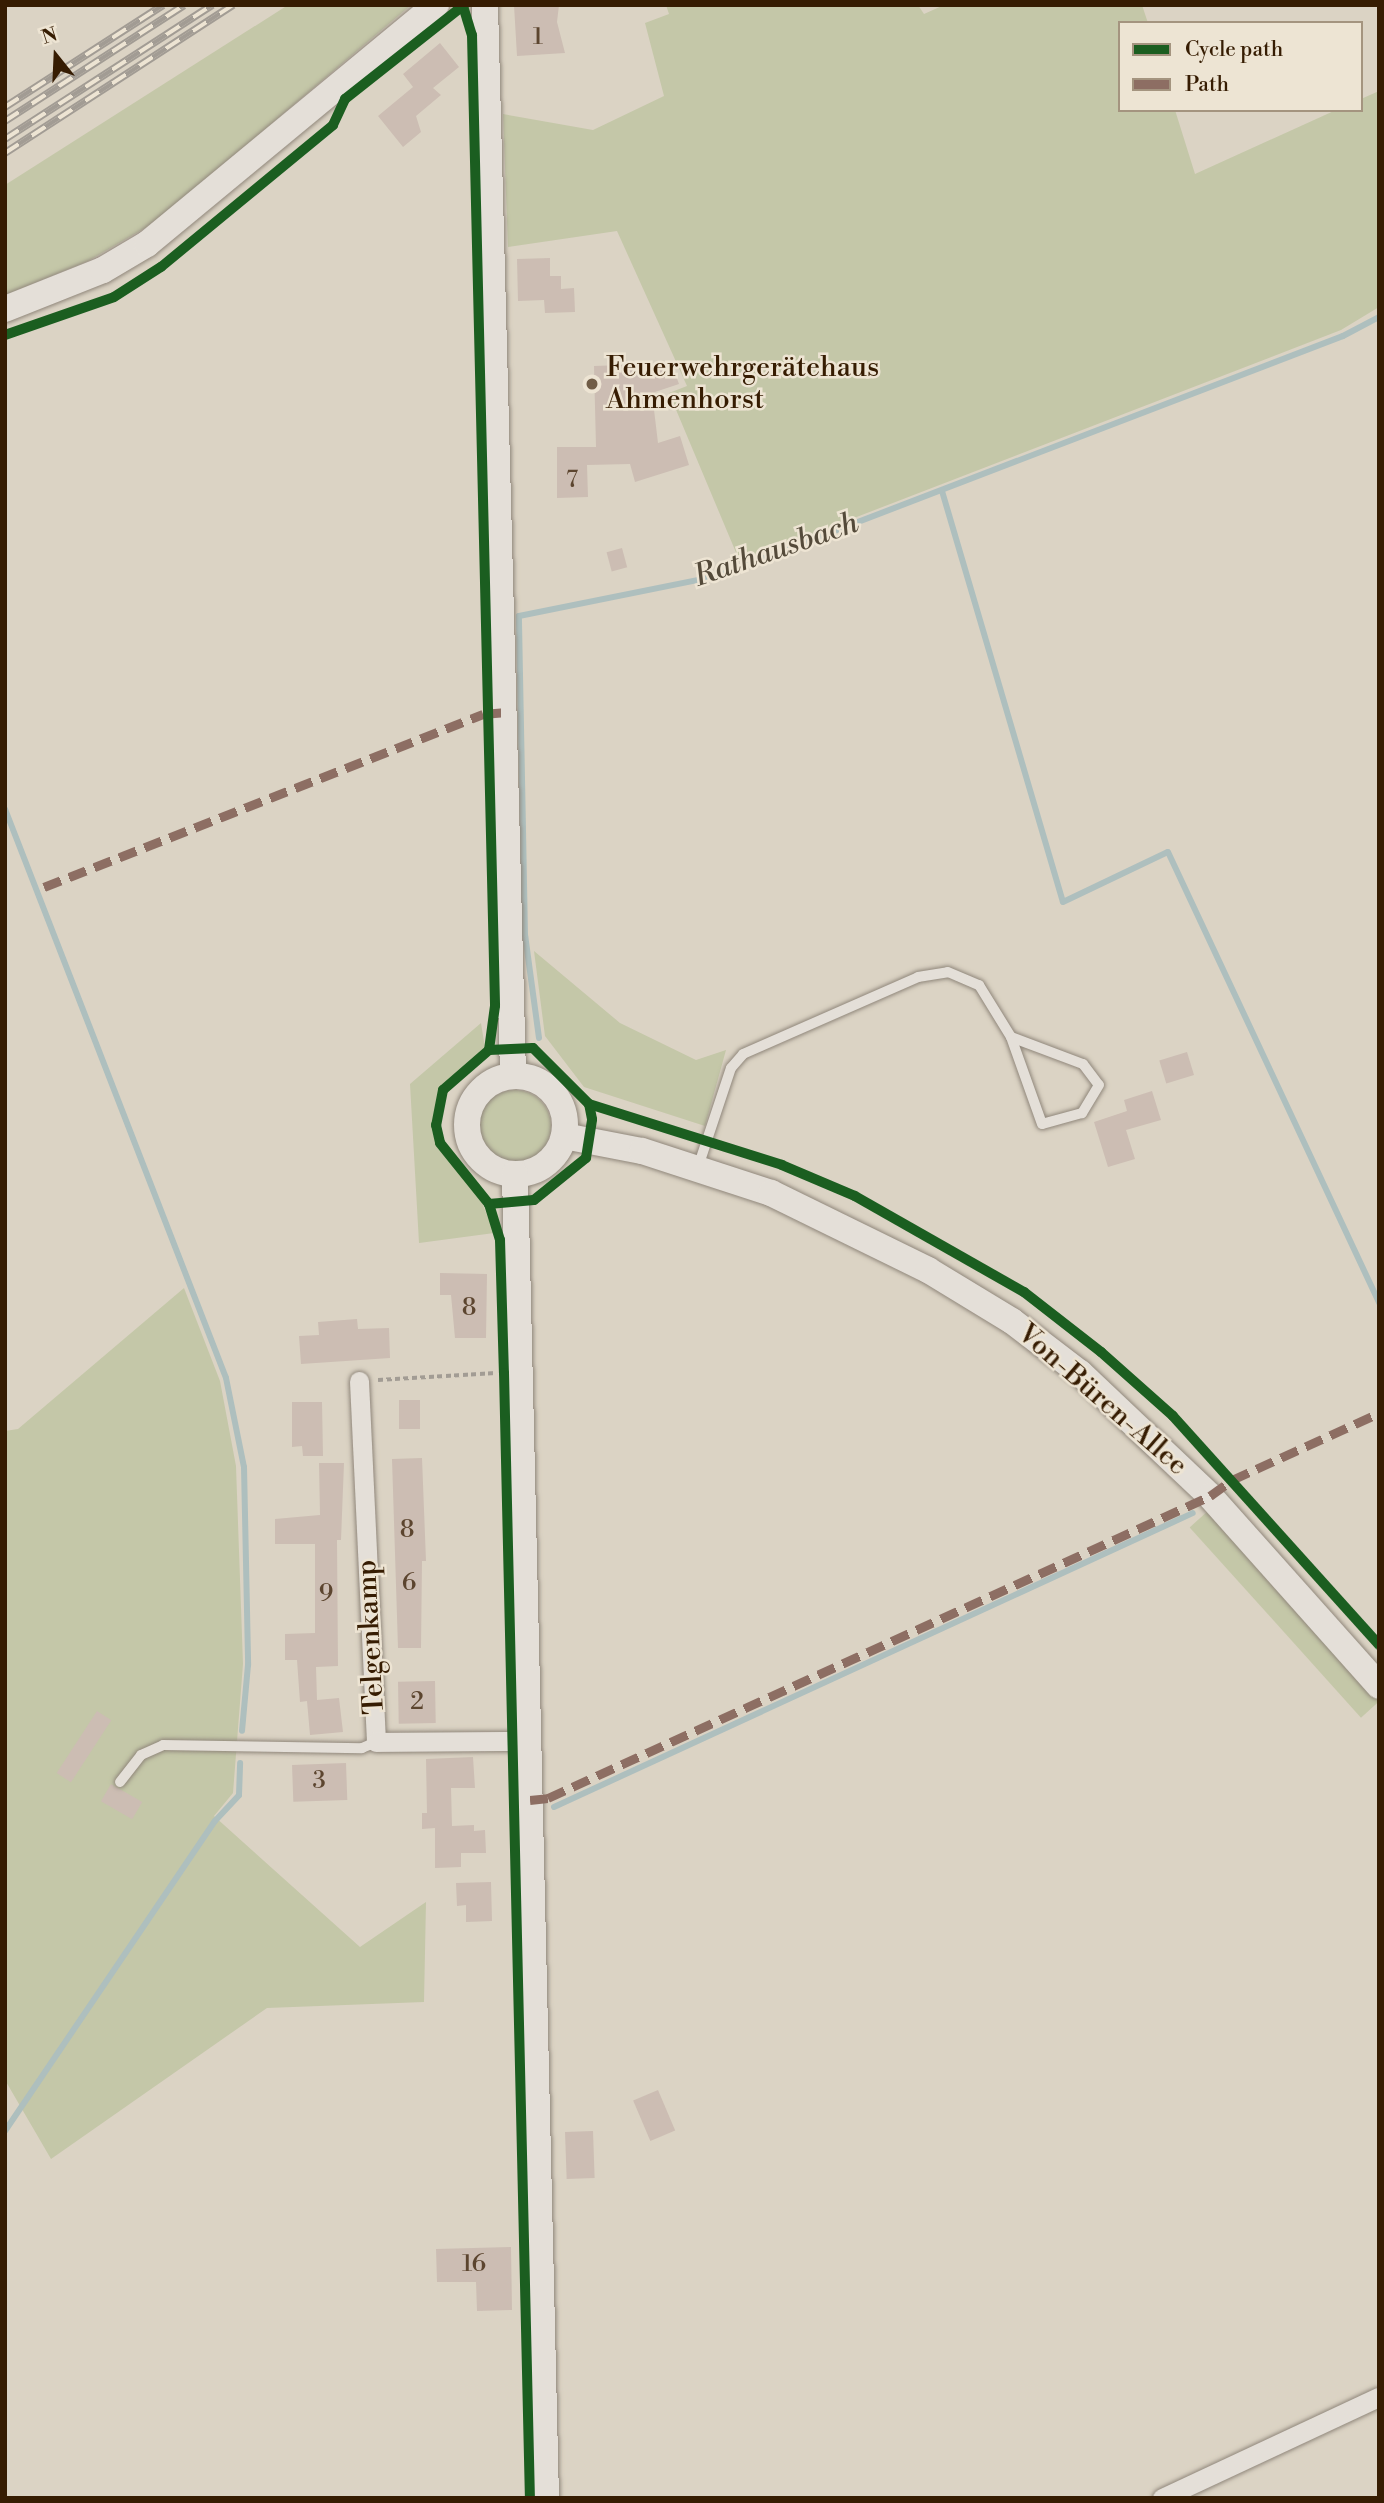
<!DOCTYPE html>
<html>
<head>
<meta charset="utf-8">
<style>
  body { margin:0 }
  #map { position:relative; width:1384px; height:2503px; overflow:hidden; background:#dbd3c4; font-family:"Libre Bodoni",serif }
  div>[style] { position:absolute }
  [style*='--x'] { left:calc(var(--x)*1px); top:calc(var(--y)*1px); width:calc(var(--w)*1px); rotate:calc(var(--a)*1deg) }
  .green>* { inset:0; background:#c4c7a8; transform-origin:0 0 }
  .round { border-radius:50% }
  .stream>* { height:6px; margin:-3px; padding:0 3px; transform-origin:3px; border-radius:3px; background:#aebfbe }
  .building>* { inset:0; background:#ccbdb3; transform-origin:0 0 }
  .path>* { height:3.5px; margin-top:-1.75px; transform-origin:0; background:repeating-linear-gradient(90deg,#a29c94 0 5px,transparent 0 8.5px) }
  .roads { filter:drop-shadow(0 0 2px #90877b) drop-shadow(0 0 2px #90877b) }
  .lane>* { height:10px; margin:-5px; padding:0 5px; transform-origin:5px; border-radius:5px; background:#e4dfd8 }
  .street>* { height:19px; margin:-9.5px; padding:0 9.5px; transform-origin:9.5px; border-radius:9.5px; background:#e4dfd8 }
  .secondary>* { height:26px; margin:-13px; padding:0 13px; transform-origin:13px; border-radius:13px; background:#e4dfd8 }
  .secondary>.ring { margin:-13px; padding:0; box-sizing:content-box; background:none; border:26px solid #e4dfd8; border-radius:50% }
  .rail>* { height:8px; margin-top:-4px; transform-origin:0; background:repeating-linear-gradient(90deg,#ede4d3 0 16px,#a29c94 0 32px); box-sizing:border-box; border-block:2px solid #a29c94 }
  .quiet>* { height:9px; margin-top:-4.5px; transform-origin:0; background:repeating-linear-gradient(90deg,#8d6e63 0 18px,transparent 0 27px) }
  .cycleway>* { height:10px; margin:-5px; padding:0 5px; transform-origin:5px; border-radius:5px; background:#1b5e20 }
  .dots>* { width:19px; height:19px; translate:-50% -50%; box-sizing:border-box; border:4px solid #ede4d3; border-radius:50% }
  span { translate:-50% -50%; white-space:nowrap; text-align:center; line-height:1.15; -webkit-text-stroke:5px #ede4d3; paint-order:stroke }
  .number-label { font-size:24px; color:#5c452f }
  .number-label span { -webkit-text-stroke-width:0 }
  .poi-label { font-size:28px; color:#361c02 }
  .left { translate:0 -50%; text-align:left }
  .street-label { font-size:28px; color:#361c02 }
  .water-label { font-size:30px; color:#544a3a; font-style:italic }
  .frame { position:absolute; inset:0; border:7px solid #361c02; pointer-events:none }
  .legend { position:absolute; left:1118px; top:21px; width:245px; height:91px; box-sizing:border-box; background:#ede4d3; border:2px solid #a4947f; margin:0; padding:9px 12px; list-style:none; font-size:21px; color:#361c02 }
  .legend li { display:flex; align-items:center; gap:14px; height:35px }
  .legend b { width:35px; border:2px solid #a4947f }
  .north { position:absolute; left:21px; top:21px; width:70px; height:70px; -webkit-text-stroke:5px #ede4d3; paint-order:stroke; rotate:342deg; font-size:19px; font-weight:700; line-height:28px; text-align:center; color:#361c02 }
  .north::after { content:''; display:block; margin:auto; width:24px; height:32px; background:#361c02; clip-path:polygon(50% 0,100% 100%,50% 72%,0 100%) }
</style>
</head>
<body>
<div id="map">
  <div class="green">
    <i style="clip-path:polygon(288px 5px,411px 5px,157px 221px,88px 261px,5px 295px,5px 185px)"></i>
    <i style="clip-path:polygon(666px 5px,918px 5px,924px 14px,944px 5px,1142px 5px,1148px 23px,1120px 23px,1120px 110px,1175px 110px,1195px 174px,1336px 110px,1361px 110px,1361px 99px,1379px 91px,1379px 307px,1341px 330px,740px 562px,669px 393px,687px 386px,617px 231px,508px 247px,503px 114px,593px 130px,664px 96px,645px 23px,669px 14px)"></i>
    <i style="clip-path:polygon(534px 951px,620px 1023px,696px 1060px,726px 1050px,705px 1126px,584px 1087px,545px 1036px)"></i>
    <i style="clip-path:polygon(481px 1023px,485px 1048px,440px 1090px,431px 1127px,437px 1147px,481px 1200px,494px 1233px,419px 1243px,410px 1084px)"></i>
    <i class="round" style="left:479px;top:1090px;width:72px;height:72px"></i>
    <i style="clip-path:polygon(184px 1288px,220px 1381px,236px 1466px,243px 1664px,233px 1793px,214px 1816px,360px 1947px,426px 1902px,424px 2002px,267px 2008px,51px 2159px,5px 2080px,5px 1431px,18px 1429px)"></i>
    <i style="left:1209px;top:1510px;width:256px;height:26px;rotate:48deg"></i>
  </div>
  <div class="stream">
    <i style="--x:942;--y:491;--w:428;--a:73.6"></i>
    <i style="--x:1063;--y:902;--w:116;--a:-25.5"></i>
    <i style="--x:1168;--y:852;--w:498;--a:64.9"></i>
    <i style="--x:5;--y:809;--w:610;--a:68.77"></i>
    <i style="--x:226;--y:1378;--w:91;--a:78.6"></i>
    <i style="--x:244;--y:1467;--w:198;--a:88.8"></i>
    <i style="--x:248;--y:1665;--w:66;--a:95.2"></i>
    <i style="--x:539;--y:1038;--w:104;--a:-97.7"></i>
    <i style="--x:525;--y:935;--w:319;--a:-91.1"></i>
    <i style="--x:519;--y:616;--w:202;--a:-11.4"></i>
    <i style="--x:717;--y:576;--w:670;--a:-20.98"></i>
    <i style="--x:1343;--y:336;--w:41;--a:-27.8"></i>
    <i style="--x:554;--y:1807;--w:703;--a:-24.71"></i>
    <i style="--x:5;--y:2131;--w:374;--a:-55.9"></i>
    <i style="--x:215;--y:1821;--w:35;--a:-47"></i>
    <i style="--x:239;--y:1795;--w:32;--a:-88"></i>
  </div>
  <div class="building">
    <i style="clip-path:polygon(514px 5px,559px 5px,557px 22px,565px 53px,517px 56px)"></i>
    <i style="clip-path:polygon(440px 43px,459px 67px,433px 88px,441px 95px,416px 116px,421px 132px,403px 147px,378px 116px,413px 87px,403px 74px)"></i>
    <i style="clip-path:polygon(550px 258px,550px 276px,561px 276px,561px 289px,574px 288px,575px 312px,545px 313px,544px 300px,518px 301px,517px 259px)"></i>
    <i style="clip-path:polygon(651px 364px,651px 372px,672px 365px,679px 384px,652px 393px,658px 443px,680px 436px,689px 465px,635px 482px,630px 464px,587px 465px,588px 497px,557px 498px,557px 447px,596px 447px,594px 366px)"></i>
    <i style="left:622px;top:548px;width:20px;height:16px;rotate:75deg"></i>
    <i style="left:1187px;top:1052px;width:24px;height:29px;rotate:73deg"></i>
    <i style="clip-path:polygon(1152px 1091px,1161px 1120px,1126px 1130px,1135px 1159px,1108px 1167px,1094px 1122px,1127px 1111px,1124px 1100px)"></i>
    <i style="clip-path:polygon(440px 1273px,487px 1274px,486px 1338px,455px 1338px,451px 1295px,440px 1295px)"></i>
    <i style="clip-path:polygon(357px 1319px,358px 1329px,389px 1328px,390px 1358px,301px 1364px,299px 1336px,319px 1335px,318px 1322px)"></i>
    <i style="left:399px;top:1400px;width:21px;height:29px"></i>
    <i style="clip-path:polygon(292px 1402px,322px 1402px,323px 1456px,303px 1456px,302px 1446px,292px 1447px)"></i>
    <i style="clip-path:polygon(422px 1458px,426px 1561px,422px 1561px,421px 1648px,398px 1648px,392px 1459px)"></i>
    <i style="clip-path:polygon(319px 1463px,344px 1463px,341px 1540px,337px 1540px,338px 1666px,316px 1667px,317px 1700px,339px 1698px,343px 1732px,310px 1735px,307px 1701px,300px 1702px,297px 1660px,285px 1660px,285px 1634px,315px 1633px,315px 1544px,275px 1544px,275px 1519px,320px 1515px)"></i>
    <i style="left:435px;top:1681px;width:42px;height:37px;rotate:89deg"></i>
    <i style="left:97px;top:1711px;width:17px;height:74px;rotate:33deg"></i>
    <i style="clip-path:polygon(473px 1757px,475px 1788px,451px 1788px,452px 1826px,474px 1825px,474px 1831px,485px 1830px,486px 1853px,461px 1853px,461px 1867px,435px 1868px,435px 1828px,422px 1829px,422px 1813px,427px 1813px,426px 1759px)"></i>
    <i style="left:346px;top:1763px;width:37px;height:54px;rotate:88deg"></i>
    <i style="left:111px;top:1784px;width:36px;height:20px;rotate:30deg"></i>
    <i style="clip-path:polygon(491px 1882px,492px 1921px,466px 1922px,466px 1905px,457px 1906px,456px 1883px)"></i>
    <i style="left:658px;top:2090px;width:44px;height:27px;rotate:67deg"></i>
    <i style="left:593px;top:2131px;width:47px;height:28px;rotate:88deg"></i>
    <i style="clip-path:polygon(511px 2247px,512px 2310px,477px 2311px,476px 2282px,437px 2282px,436px 2249px)"></i>
  </div>
  <div class="path">
    <i style="--x:378;--y:1380;--w:118;--a:-3.4"></i>
  </div>
  <div class="roads">
    <div class="lane">
      <i style="--x:698;--y:1167;--w:104;--a:-71.6"></i>
      <i style="--x:731;--y:1068;--w:18;--a:-49"></i>
      <i style="--x:743;--y:1054;--w:191;--a:-23.7"></i>
      <i style="--x:918;--y:977;--w:30;--a:-9"></i>
      <i style="--x:948;--y:972;--w:34;--a:23"></i>
      <i style="--x:979;--y:985;--w:61;--a:58.4"></i>
      <i style="--x:1011;--y:1037;--w:77;--a:20.6"></i>
      <i style="--x:1083;--y:1064;--w:26;--a:53"></i>
      <i style="--x:1099;--y:1085;--w:33;--a:121"></i>
      <i style="--x:1082;--y:1113;--w:41;--a:164.6"></i>
      <i style="--x:1042;--y:1124;--w:92;--a:-109.6"></i>
      <i style="--x:120;--y:1782;--w:34;--a:-52"></i>
      <i style="--x:141;--y:1755;--w:24;--a:-24"></i>
      <i style="--x:163;--y:1745;--w:199;--a:0.9"></i>
      <i style="--x:362;--y:1748;--w:15;--a:-23"></i>
    </div>
    <div class="street">
      <i style="--x:359;--y:1381;--w:361;--a:87.3"></i>
      <i style="--x:376;--y:1742;--w:152;--a:-0.4"></i>
      <i style="--x:1162;--y:2498;--w:239;--a:-25"></i>
    </div>
    <div class="secondary">
      <i style="--x:485;--y:5;--w:1071;--a:88.5"></i>
      <i style="--x:5;--y:309;--w:105;--a:-21.7"></i>
      <i style="--x:103;--y:270;--w:51;--a:-30.6"></i>
      <i style="--x:147;--y:244;--w:375;--a:-39.6"></i>
      <i class="ring" style="left:467px;top:1076px;width:72px;height:72px"></i>
      <i style="--x:564;--y:1136;--w:79;--a:10.9"></i>
      <i style="--x:642;--y:1151;--w:136;--a:18"></i>
      <i style="--x:771;--y:1193;--w:175;--a:26.1"></i>
      <i style="--x:928;--y:1270;--w:98;--a:31.3"></i>
      <i style="--x:1012;--y:1321;--w:86;--a:37.4"></i>
      <i style="--x:1080;--y:1373;--w:179;--a:43.4"></i>
      <i style="--x:1210;--y:1496;--w:254;--a:48.3"></i>
      <i style="--x:515;--y:1174;--w:1324;--a:88.66"></i>
    </div>
  </div>
  <div class="rail">
    <i style="--x:5;--y:107;--w:188;--a:-32.8"></i>
    <i style="--x:5;--y:121;--w:213;--a:-32.9"></i>
    <i style="--x:5;--y:139;--w:247;--a:-32.9"></i>
    <i style="--x:5;--y:153;--w:272;--a:-33"></i>
  </div>
  <div class="quiet">
    <i style="--x:44;--y:887;--w:472;--a:-21.5"></i>
    <i style="--x:483;--y:714;--w:21;--a:-5"></i>
    <i style="--x:530;--y:1800;--w:18;--a:-6"></i>
    <i style="--x:548;--y:1798;--w:728;--a:-24.52"></i>
    <i style="--x:1210;--y:1496;--w:27;--a:-36"></i>
    <i style="--x:1232;--y:1480;--w:162;--a:-24.5"></i>
  </div>
  <div class="cycleway">
    <i style="--x:463;--y:6;--w:30;--a:73"></i>
    <i style="--x:472;--y:35;--w:971;--a:88.64"></i>
    <i style="--x:495;--y:1006;--w:44;--a:97.8"></i>
    <i style="--x:489;--y:1050;--w:61;--a:139"></i>
    <i style="--x:443;--y:1090;--w:36;--a:101"></i>
    <i style="--x:436;--y:1125;--w:18;--a:77"></i>
    <i style="--x:440;--y:1143;--w:78;--a:51.2"></i>
    <i style="--x:489;--y:1204;--w:45;--a:-5.1"></i>
    <i style="--x:534;--y:1200;--w:67;--a:-38.9"></i>
    <i style="--x:586;--y:1158;--w:39;--a:-81"></i>
    <i style="--x:592;--y:1119;--w:15;--a:-101"></i>
    <i style="--x:5;--y:335;--w:115;--a:-19.2"></i>
    <i style="--x:114;--y:297;--w:56;--a:-32.6"></i>
    <i style="--x:161;--y:267;--w:223;--a:-39.5"></i>
    <i style="--x:333;--y:125;--w:29;--a:-65"></i>
    <i style="--x:345;--y:99;--w:152;--a:-38.3"></i>
    <i style="--x:489;--y:1050;--w:44;--a:-2.6"></i>
    <i style="--x:533;--y:1048;--w:79;--a:45"></i>
    <i style="--x:589;--y:1104;--w:202;--a:17.5"></i>
    <i style="--x:782;--y:1165;--w:79;--a:23"></i>
    <i style="--x:855;--y:1196;--w:194;--a:29.6"></i>
    <i style="--x:1024;--y:1292;--w:98;--a:37.9"></i>
    <i style="--x:1101;--y:1352;--w:96;--a:41.6"></i>
    <i style="--x:1173;--y:1416;--w:308;--a:48"></i>
    <i style="--x:489;--y:1204;--w:38;--a:73"></i>
    <i style="--x:500;--y:1240;--w:133;--a:88.3"></i>
    <i style="--x:504;--y:1373;--w:1125;--a:88.68"></i>
  </div>
  <div class="dots">
    <i style="left:592px;top:384px;background:#705c46"></i>
  </div>
  <div class="number-label">
    <span style="left:538px;top:38px">1</span>
    <span style="left:572px;top:481px">7</span>
    <span style="left:469px;top:1309px">8</span>
    <span style="left:407px;top:1531px">8</span>
    <span style="left:409px;top:1584px">6</span>
    <span style="left:326px;top:1595px">9</span>
    <span style="left:417px;top:1703px">2</span>
    <span style="left:319px;top:1782px">3</span>
    <span style="left:474px;top:2265px">16</span>
  </div>
  <div class="poi-label">
    <span class="left" style="left:606px;top:384px">Feuerwehrgerätehaus<br>Ahmenhorst</span>
  </div>
  <div class="street-label">
    <span style="left:1102px;top:1400px;rotate:41deg">Von-Büren-Allee</span>
    <span style="left:371px;top:1637px;rotate:-93deg">Telgenkamp</span>
  </div>
  <div class="water-label">
    <span style="left:776px;top:550px;rotate:-19deg">Rathausbach</span>
  </div>
  <div class="frame"></div>
  <ul class="legend">
  <li><b style="height:9px;background:#1b5e20"></b>Cycle path</li>
  <li><b style="height:9px;background:#8d6e63"></b>Path</li>
  </ul>
  <div class="north">N</div>
</div>
</body>
</html>
